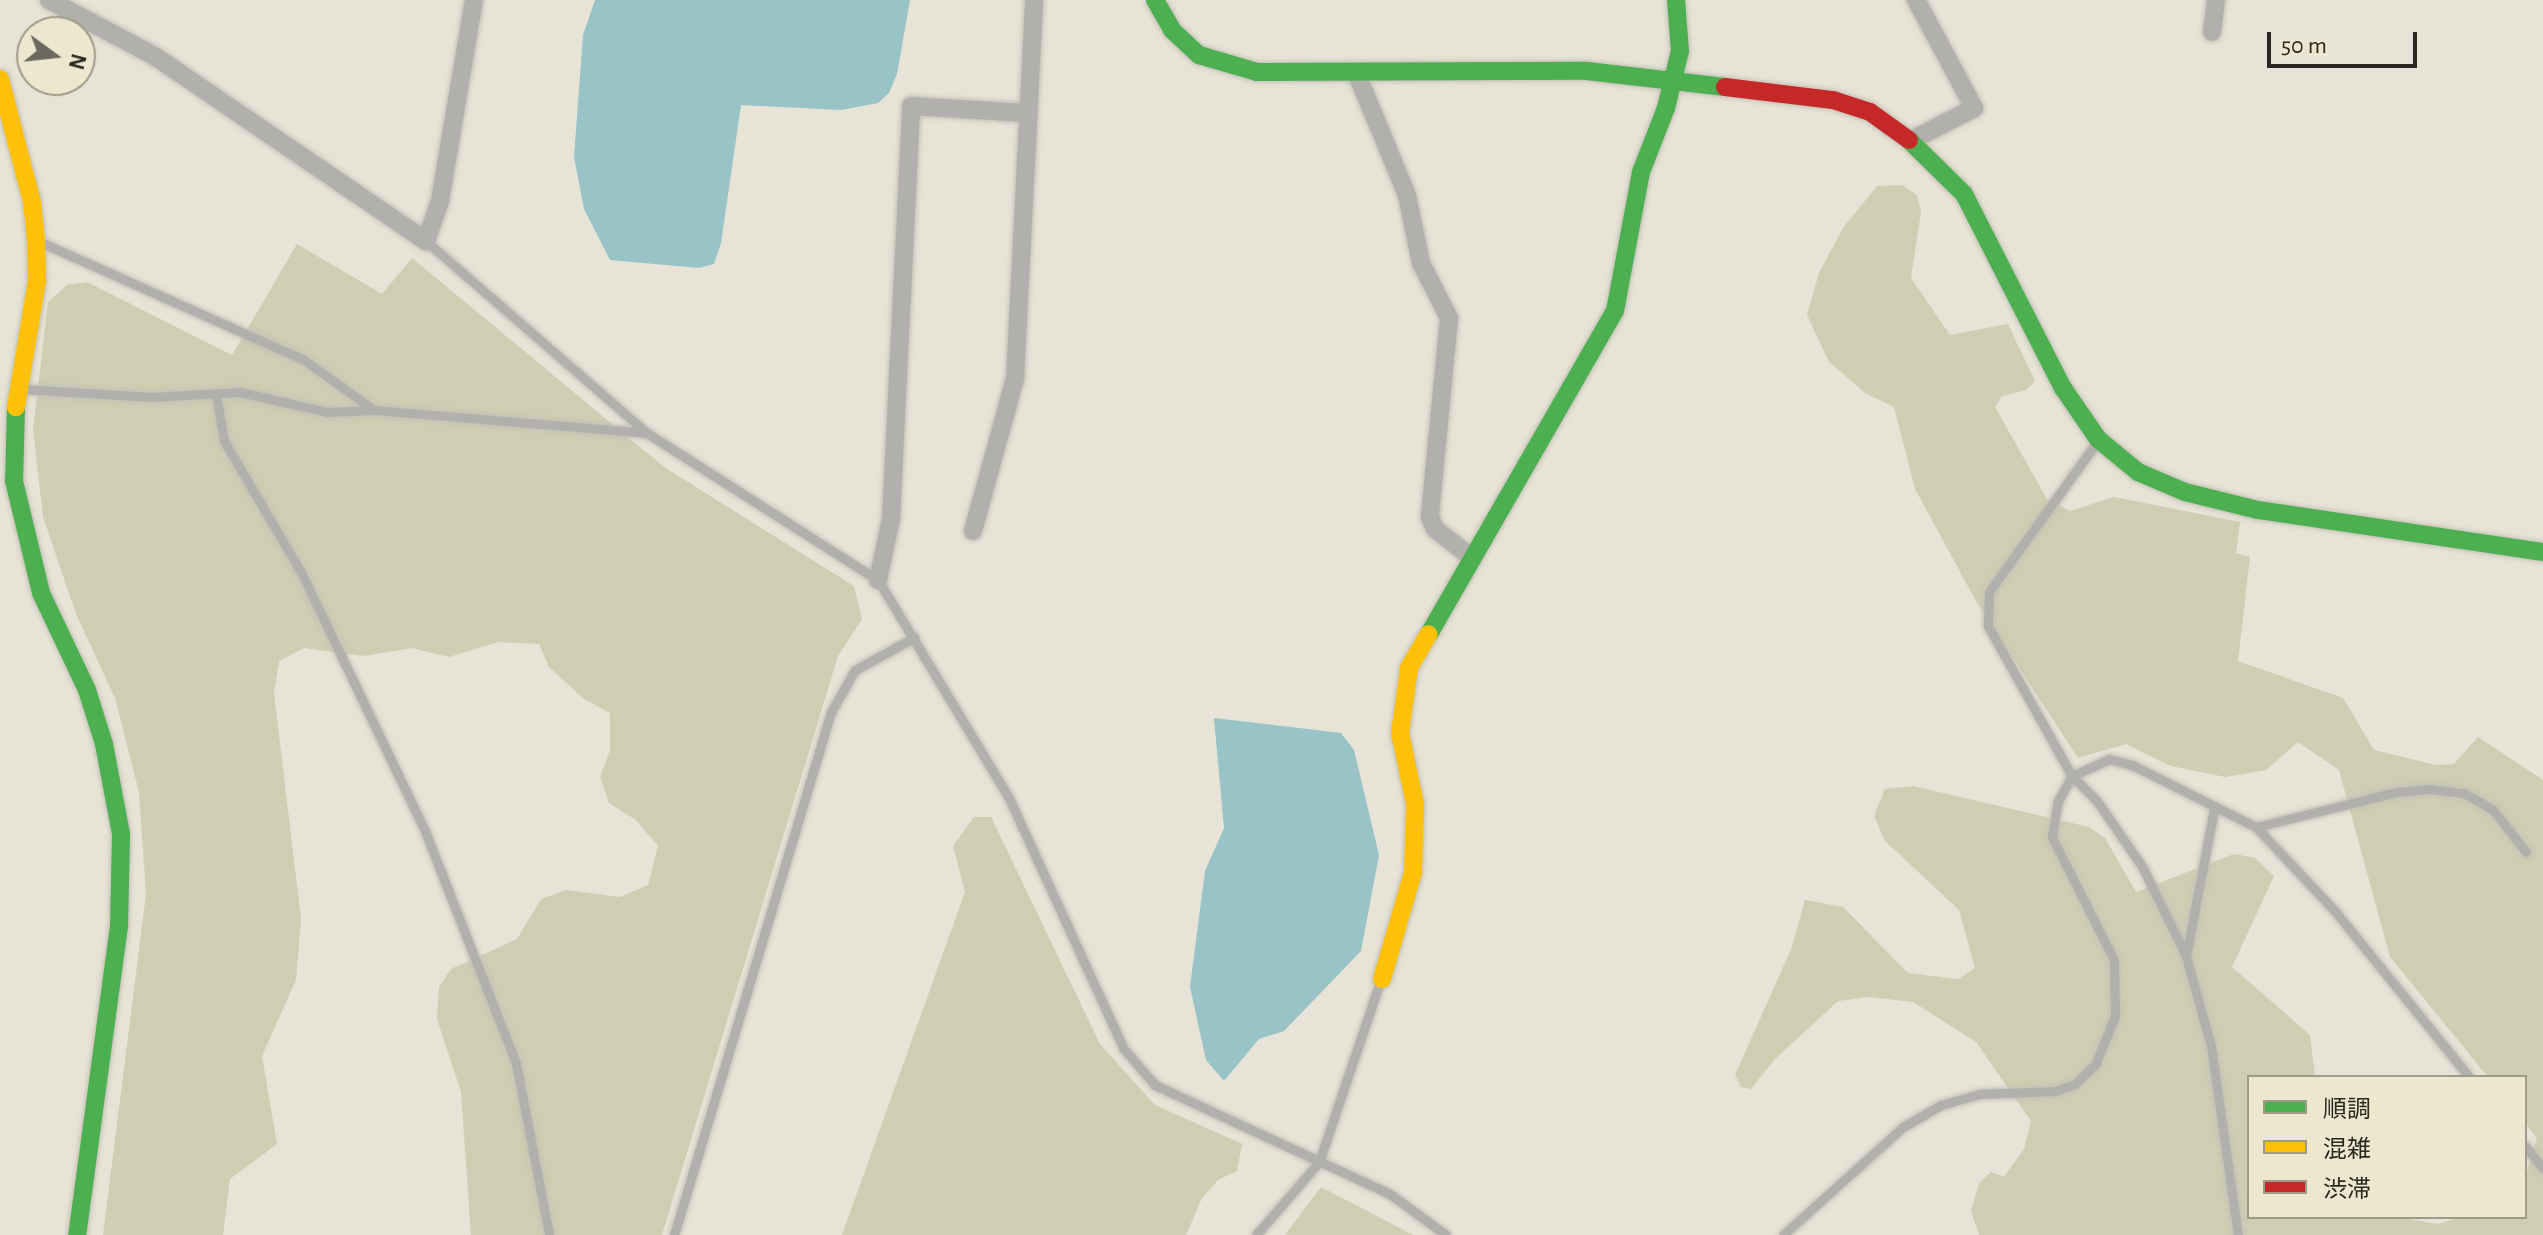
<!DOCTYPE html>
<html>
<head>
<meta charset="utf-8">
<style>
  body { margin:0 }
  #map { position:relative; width:2543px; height:1235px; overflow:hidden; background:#e7e3d6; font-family:"Alegreya Sans","Noto Sans JP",sans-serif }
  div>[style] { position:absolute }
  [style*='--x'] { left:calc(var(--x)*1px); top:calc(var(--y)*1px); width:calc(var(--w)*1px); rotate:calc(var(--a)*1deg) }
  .green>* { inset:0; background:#cdceb2 }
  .water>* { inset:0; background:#98c3c7 }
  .roads { filter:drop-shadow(0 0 2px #c3c1b7) drop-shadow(0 0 2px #c3c1b7) }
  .lane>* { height:9px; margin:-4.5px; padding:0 4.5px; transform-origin:4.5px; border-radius:4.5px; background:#b2b0ac }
  .street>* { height:18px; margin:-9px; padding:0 9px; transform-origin:9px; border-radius:9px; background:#b2b0ac }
  .fast>* { height:18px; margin:-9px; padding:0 9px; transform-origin:9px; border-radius:9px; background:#4caf50 }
  .slow>* { height:18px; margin:-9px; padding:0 9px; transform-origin:9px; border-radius:9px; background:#ffc107 }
  .jam>* { height:18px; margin:-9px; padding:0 9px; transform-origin:9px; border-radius:9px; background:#c62828 }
  span { translate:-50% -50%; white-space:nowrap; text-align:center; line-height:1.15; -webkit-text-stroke:7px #ede7d0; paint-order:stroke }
  .legend { position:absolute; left:2247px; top:1075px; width:280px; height:144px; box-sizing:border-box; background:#ede7d0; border:2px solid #9f9b89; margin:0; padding:10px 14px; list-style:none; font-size:24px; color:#2a281f }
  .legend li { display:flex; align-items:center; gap:16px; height:40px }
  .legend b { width:40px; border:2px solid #9f9b89 }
  .north { position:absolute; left:16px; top:16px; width:80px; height:80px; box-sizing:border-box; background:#ede7d0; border:2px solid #9f9b89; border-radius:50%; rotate:105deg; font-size:22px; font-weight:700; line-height:32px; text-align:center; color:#2a281f }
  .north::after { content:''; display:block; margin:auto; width:28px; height:36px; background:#6c695f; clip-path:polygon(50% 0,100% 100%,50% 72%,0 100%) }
  .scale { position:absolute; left:2267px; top:32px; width:150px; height:36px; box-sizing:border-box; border:4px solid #2a281f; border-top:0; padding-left:10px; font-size:24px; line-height:28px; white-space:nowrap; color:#2a281f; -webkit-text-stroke:6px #ede7d0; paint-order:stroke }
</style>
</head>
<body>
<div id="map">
  <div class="green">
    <i style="clip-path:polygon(1902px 185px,1917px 195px,1921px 212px,1911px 278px,1950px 335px,2008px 324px,2035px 381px,2026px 390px,2002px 396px,1995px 407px,2047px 499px,2070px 511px,2114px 497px,2240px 522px,2236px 553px,2250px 557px,2238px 661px,2343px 698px,2374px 750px,2436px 765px,2454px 764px,2478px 737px,2543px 780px,2543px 1235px,1979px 1235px,1971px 1211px,1979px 1183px,1991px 1172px,2004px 1177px,2024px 1149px,2031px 1121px,1976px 1042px,1913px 1002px,1870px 997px,1838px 1001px,1774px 1060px,1751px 1089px,1741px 1087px,1735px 1075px,1792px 947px,1805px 900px,1843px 907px,1908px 973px,1958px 979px,1975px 968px,1959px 910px,1885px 841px,1874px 816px,1885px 789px,1913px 786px,2089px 827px,2105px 838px,2136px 892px,2234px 854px,2255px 858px,2274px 876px,2232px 967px,2310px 1035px,2315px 1077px,2249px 1077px,2249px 1217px,2396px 1217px,2438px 1224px,2461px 1217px,2525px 1217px,2525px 1178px,2537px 1138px,2525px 1123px,2525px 1077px,2488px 1077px,2390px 957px,2339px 770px,2298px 742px,2266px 770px,2225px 777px,2171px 766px,2126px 744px,2078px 758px,1977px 603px,1915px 489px,1894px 407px,1865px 393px,1829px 362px,1807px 315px,1819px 273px,1843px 228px,1877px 186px)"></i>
    <i style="clip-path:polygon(297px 244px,382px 294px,412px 258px,664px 467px,854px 586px,862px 619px,838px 656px,662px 1235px,471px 1235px,461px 1092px,437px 1019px,439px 987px,451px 969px,517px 939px,541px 899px,566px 890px,620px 897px,648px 885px,658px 846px,636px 820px,609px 803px,600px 777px,610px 750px,610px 713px,584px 699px,549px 667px,539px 644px,498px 642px,449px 657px,412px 648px,363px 656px,304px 648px,279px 661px,274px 693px,301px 919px,296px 980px,262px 1056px,277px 1144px,230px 1179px,223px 1235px,103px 1235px,146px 894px,139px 792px,115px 698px,76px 614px,43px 517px,33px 429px,48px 302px,67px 285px,87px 282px,232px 355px)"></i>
    <i style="clip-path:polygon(974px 817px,991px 817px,1100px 1044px,1155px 1105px,1242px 1144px,1237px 1171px,1218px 1180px,1202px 1198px,1186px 1235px,842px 1235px,965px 892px,953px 846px)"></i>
    <i style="clip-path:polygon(1321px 1187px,1413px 1235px,1285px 1235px)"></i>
  </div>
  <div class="water">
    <i style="clip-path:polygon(595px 0,910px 0,897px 74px,889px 93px,878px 103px,841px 110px,741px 105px,721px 243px,714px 264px,699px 268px,610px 260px,584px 209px,574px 157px,583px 35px)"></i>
    <i style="clip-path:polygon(1214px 718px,1341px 733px,1354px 750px,1379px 855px,1361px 951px,1284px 1031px,1259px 1039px,1224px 1081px,1206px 1060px,1190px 987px,1205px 871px,1224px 828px)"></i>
  </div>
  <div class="roads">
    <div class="lane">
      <i style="--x:38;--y:241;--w:291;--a:24.1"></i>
      <i style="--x:304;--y:360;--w:86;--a:35.5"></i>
      <i style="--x:426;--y:241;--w:293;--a:41"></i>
      <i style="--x:647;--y:433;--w:274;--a:32.5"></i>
      <i style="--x:878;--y:580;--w:252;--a:59"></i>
      <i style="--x:1008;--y:796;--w:278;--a:65.4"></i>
      <i style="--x:1124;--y:1049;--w:48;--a:49.3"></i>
      <i style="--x:1155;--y:1085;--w:259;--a:24.9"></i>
      <i style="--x:1390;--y:1194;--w:69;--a:36.2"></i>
      <i style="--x:22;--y:389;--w:130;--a:3.5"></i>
      <i style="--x:152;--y:397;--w:88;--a:-3.3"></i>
      <i style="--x:240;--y:392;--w:89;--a:12.9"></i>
      <i style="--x:327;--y:412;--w:47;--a:-2.4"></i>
      <i style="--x:374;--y:410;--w:274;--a:4.8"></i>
      <i style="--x:216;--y:394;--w:48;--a:80.3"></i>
      <i style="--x:224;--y:441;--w:152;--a:59.6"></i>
      <i style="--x:301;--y:572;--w:287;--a:64.4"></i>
      <i style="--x:425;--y:831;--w:249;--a:68.6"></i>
      <i style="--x:516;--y:1063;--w:175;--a:79.1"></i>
      <i style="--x:2096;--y:443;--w:183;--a:125.7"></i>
      <i style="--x:1989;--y:592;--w:34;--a:92"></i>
      <i style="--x:1988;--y:626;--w:172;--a:60.8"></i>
      <i style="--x:2072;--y:776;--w:35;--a:45"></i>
      <i style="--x:2097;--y:801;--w:81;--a:55.5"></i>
      <i style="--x:2143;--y:868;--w:98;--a:64"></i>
      <i style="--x:2186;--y:956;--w:93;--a:74.5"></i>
      <i style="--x:2211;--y:1046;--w:191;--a:81.9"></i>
      <i style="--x:2256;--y:827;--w:144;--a:-14"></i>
      <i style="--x:2396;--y:792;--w:34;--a:-5"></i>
      <i style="--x:2430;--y:789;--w:34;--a:7"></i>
      <i style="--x:2464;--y:793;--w:34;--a:30"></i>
      <i style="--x:2493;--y:810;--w:53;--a:51.8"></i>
      <i style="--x:2186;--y:956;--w:150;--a:-79.2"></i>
      <i style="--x:2525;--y:1146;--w:28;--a:51"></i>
      <i style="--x:674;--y:1235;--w:546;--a:-73.29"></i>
      <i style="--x:831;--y:712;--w:48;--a:-60.3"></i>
      <i style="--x:855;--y:670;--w:68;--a:-28.8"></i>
      <i style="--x:1256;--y:1235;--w:96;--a:-49.2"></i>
      <i style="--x:1319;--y:1162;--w:190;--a:-71.3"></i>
      <i style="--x:1783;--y:1235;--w:161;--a:-42"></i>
      <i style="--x:1903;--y:1127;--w:44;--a:-30.1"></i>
      <i style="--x:1941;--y:1105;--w:40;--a:-16"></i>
      <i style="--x:1979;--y:1094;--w:76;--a:-2.3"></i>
      <i style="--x:2055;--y:1091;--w:21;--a:-19"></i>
      <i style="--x:2075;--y:1084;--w:28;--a:-44"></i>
      <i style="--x:2095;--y:1065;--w:53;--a:-67.8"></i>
      <i style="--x:2115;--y:1016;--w:56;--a:-91"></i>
      <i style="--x:2114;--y:960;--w:138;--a:-116.8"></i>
      <i style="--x:2052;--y:837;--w:36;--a:-81"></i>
      <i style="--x:2058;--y:801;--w:29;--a:-61"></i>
      <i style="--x:2072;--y:776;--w:41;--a:-24.7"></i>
      <i style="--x:2109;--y:759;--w:24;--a:15"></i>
      <i style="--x:2132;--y:765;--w:139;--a:26.6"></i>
      <i style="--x:2256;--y:827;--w:114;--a:46.8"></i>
      <i style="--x:2334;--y:910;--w:215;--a:51"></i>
    </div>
    <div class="street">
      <i style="--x:49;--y:0;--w:121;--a:28"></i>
      <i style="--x:156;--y:57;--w:327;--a:34.3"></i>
      <i style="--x:426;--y:241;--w:42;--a:-70.7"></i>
      <i style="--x:440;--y:201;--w:204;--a:-80.4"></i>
      <i style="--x:2212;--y:32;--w:32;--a:-83"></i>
      <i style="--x:1356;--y:72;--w:133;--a:67.5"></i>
      <i style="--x:1407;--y:195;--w:69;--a:78.4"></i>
      <i style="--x:1421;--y:263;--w:62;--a:63"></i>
      <i style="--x:1449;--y:318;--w:200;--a:95.5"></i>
      <i style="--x:1430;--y:517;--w:13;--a:67"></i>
      <i style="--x:1435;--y:529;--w:46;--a:37.9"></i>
      <i style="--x:1912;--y:140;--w:70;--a:-27.3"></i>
      <i style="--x:1974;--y:108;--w:123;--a:-118.2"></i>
      <i style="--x:973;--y:531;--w:158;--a:-74.6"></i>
      <i style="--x:1015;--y:379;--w:379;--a:-87.1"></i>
      <i style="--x:878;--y:580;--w:62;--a:-78"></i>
      <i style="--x:891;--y:519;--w:413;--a:-87.2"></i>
      <i style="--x:911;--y:106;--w:115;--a:3.5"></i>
    </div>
    <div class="fast">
      <i style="--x:1155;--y:0;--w:34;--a:60"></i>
      <i style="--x:1172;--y:30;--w:37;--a:43"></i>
      <i style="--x:1199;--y:55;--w:60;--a:16.3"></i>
      <i style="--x:1257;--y:72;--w:330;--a:-0.2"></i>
      <i style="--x:1587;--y:71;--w:139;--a:6.6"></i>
      <i style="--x:1909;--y:140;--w:77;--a:44.5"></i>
      <i style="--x:1964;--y:194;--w:218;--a:63"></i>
      <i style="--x:2063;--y:388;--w:62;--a:55.5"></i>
      <i style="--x:2098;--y:439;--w:52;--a:39.5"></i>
      <i style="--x:2138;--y:472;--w:51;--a:23.1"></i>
      <i style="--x:2185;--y:492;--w:75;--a:13.9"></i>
      <i style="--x:2258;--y:510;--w:288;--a:8.4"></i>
      <i style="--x:16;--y:407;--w:74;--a:91.5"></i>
      <i style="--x:14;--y:481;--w:115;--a:76.4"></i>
      <i style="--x:41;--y:593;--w:107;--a:64.6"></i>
      <i style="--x:87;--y:690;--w:57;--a:72.5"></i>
      <i style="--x:104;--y:744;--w:92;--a:79.3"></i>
      <i style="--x:121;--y:834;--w:92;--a:91.2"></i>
      <i style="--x:119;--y:926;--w:312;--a:97.7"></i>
      <i style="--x:1429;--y:634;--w:373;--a:-60.1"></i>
      <i style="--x:1615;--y:311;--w:141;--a:-79.4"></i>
      <i style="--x:1641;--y:172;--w:69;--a:-68.7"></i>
      <i style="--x:1666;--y:108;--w:59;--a:-76.2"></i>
      <i style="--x:1680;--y:51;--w:51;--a:-94.5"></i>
    </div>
    <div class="slow">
      <i style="--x:0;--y:79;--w:127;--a:75.4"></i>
      <i style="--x:32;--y:202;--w:38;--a:84"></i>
      <i style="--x:36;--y:240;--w:41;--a:88.6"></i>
      <i style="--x:37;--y:281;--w:128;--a:99.5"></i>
      <i style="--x:1382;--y:979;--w:111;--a:-73.8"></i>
      <i style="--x:1413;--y:872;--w:68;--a:-88.3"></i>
      <i style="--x:1415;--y:804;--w:73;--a:-101.9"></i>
      <i style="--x:1400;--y:733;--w:66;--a:-82.1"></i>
      <i style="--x:1409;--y:668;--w:39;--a:-60"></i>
    </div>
    <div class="jam">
      <i style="--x:1725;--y:87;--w:109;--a:6.9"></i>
      <i style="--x:1833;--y:100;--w:39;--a:18"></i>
      <i style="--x:1870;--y:112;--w:48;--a:35.7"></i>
    </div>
  </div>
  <ul class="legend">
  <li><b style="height:10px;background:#4caf50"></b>順調</li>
  <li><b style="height:10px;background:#ffc107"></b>混雑</li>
  <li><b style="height:10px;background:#c62828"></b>渋滞</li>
  </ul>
  <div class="north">N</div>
  <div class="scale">50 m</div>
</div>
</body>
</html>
